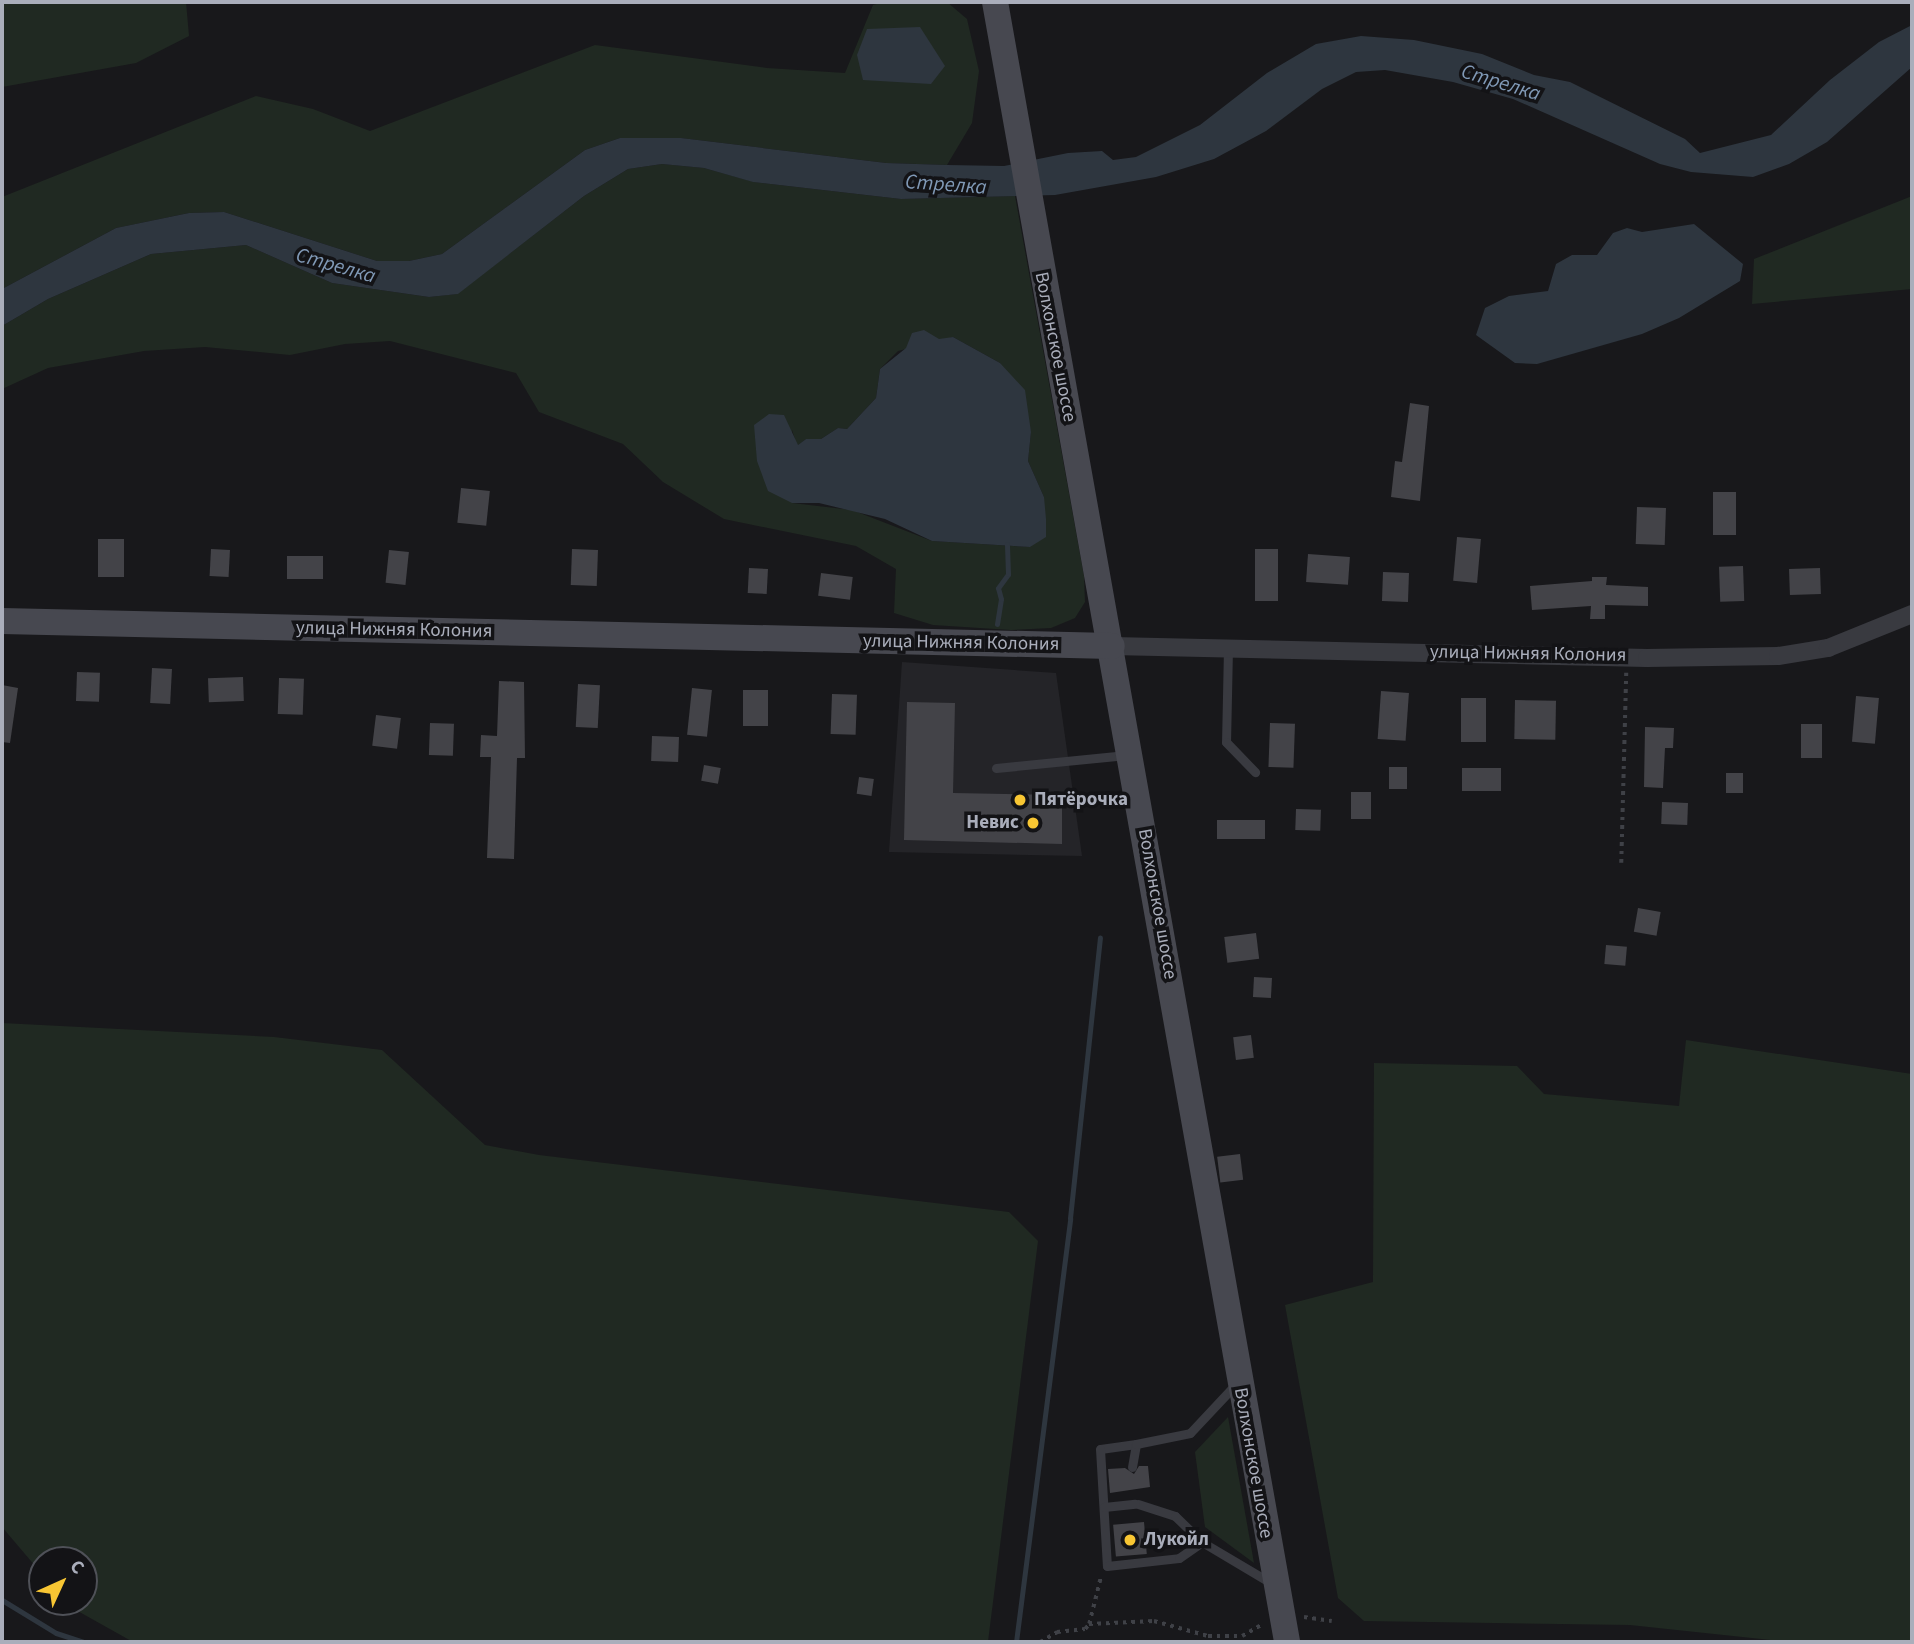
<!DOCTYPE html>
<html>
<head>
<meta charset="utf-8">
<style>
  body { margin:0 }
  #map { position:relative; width:1914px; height:1644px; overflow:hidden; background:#18181b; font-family:"Source Sans 3",sans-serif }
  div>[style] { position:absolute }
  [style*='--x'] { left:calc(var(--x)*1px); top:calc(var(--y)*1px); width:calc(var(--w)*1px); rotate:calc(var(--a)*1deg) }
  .built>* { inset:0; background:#242428 }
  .green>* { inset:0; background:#202922 }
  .water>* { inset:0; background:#2e363f }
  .stream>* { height:5px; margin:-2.5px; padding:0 2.5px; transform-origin:2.5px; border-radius:2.5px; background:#2e363f }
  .building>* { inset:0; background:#434348; transform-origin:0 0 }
  .path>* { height:3.5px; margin-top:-1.75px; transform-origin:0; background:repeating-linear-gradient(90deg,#3f4147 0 3.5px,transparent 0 8.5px) }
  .service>* { height:9px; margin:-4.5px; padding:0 4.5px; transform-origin:4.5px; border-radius:4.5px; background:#393a40 }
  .minor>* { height:18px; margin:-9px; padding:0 9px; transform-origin:9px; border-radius:9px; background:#393a40 }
  .secondary>* { height:26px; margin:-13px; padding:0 13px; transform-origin:13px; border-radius:13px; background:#474850 }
  .dots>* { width:19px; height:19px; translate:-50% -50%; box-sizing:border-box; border:4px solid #131316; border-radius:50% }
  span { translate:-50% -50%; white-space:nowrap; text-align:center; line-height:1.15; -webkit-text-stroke:7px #131316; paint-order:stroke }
  .street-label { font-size:19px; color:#aaaebb }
  .poi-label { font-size:19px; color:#aaaebb; font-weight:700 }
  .left { translate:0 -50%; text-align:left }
  .right { translate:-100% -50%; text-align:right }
  .water-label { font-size:21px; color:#8099b6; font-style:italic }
  .frame { position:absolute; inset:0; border:4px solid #aaaebb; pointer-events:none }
  .north { position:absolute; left:28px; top:1546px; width:70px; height:70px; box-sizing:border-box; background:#131316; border:2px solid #4f5158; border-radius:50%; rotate:45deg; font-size:19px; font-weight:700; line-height:28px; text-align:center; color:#aaaebb }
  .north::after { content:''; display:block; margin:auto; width:24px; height:32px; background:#f8c633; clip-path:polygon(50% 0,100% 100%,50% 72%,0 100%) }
</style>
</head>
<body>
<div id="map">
  <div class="built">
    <i style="clip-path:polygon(902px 662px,1056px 673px,1082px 856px,889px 852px)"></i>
  </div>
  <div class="green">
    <i style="clip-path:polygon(2px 2px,186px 2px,189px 36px,136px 63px,2px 87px)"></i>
    <i style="clip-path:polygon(884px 2px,947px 2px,967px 19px,979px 71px,972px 123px,947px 165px,886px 163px,681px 138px,620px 138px,585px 150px,442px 254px,409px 261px,377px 261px,224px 212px,189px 213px,116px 228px,2px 289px,2px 197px,256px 96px,313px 109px,370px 131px,595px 45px,767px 68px,845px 73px,873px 5px)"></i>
    <i style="clip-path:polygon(evenodd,662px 164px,704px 168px,754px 182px,901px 199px,1015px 196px,1084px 576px,1085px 602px,1075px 618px,1051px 628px,1011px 630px,933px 625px,894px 613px,896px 569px,856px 546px,724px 519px,663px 482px,623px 444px,539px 412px,516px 373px,390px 341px,345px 344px,290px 355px,205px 347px,144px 351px,48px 368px,2px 389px,2px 326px,48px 299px,151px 254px,246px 245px,332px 283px,429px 297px,457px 294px,584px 196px,628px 169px,662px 164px,953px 337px,1000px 363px,1031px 432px,1028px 461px,1044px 497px,1030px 547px,932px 541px,852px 510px,792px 503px,792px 430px,797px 446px,806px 439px,821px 439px,838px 428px,847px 429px,876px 398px,880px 369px,898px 351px,953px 337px)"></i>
    <i style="clip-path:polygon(1912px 196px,1912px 289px,1752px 304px,1754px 259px)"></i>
    <i style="clip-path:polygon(2px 1023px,274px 1037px,382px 1050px,485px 1145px,539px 1155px,1009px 1212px,1038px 1241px,988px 1642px,133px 1642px,67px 1605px,65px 1602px,84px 1602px,84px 1560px,42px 1560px,42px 1574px,2px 1527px)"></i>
    <i style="clip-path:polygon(1686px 1040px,1912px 1074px,1912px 1642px,1790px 1642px,1630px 1625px,1364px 1621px,1338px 1598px,1285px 1305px,1373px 1282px,1374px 1063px,1517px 1066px,1544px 1094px,1679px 1106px)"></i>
    <i style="clip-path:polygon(1228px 1417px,1254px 1563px,1205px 1527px,1195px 1452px)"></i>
  </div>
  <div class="water">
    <i style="clip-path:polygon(1912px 25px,1912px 67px,1827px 142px,1789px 164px,1753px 177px,1691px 172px,1660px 164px,1513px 99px,1453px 82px,1385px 70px,1356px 72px,1322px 89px,1266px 131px,1214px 159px,1156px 177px,1055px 195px,901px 199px,753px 182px,704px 168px,662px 164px,628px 169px,584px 196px,458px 294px,429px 297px,332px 283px,246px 245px,151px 254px,48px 299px,2px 326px,2px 289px,116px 228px,189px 213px,224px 212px,377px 261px,409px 261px,442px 254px,585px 150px,620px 138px,681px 138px,886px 163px,947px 165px,1004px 166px,1068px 153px,1102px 151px,1113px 160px,1136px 157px,1200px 125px,1267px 73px,1316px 44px,1361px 36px,1414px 40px,1482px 54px,1534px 75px,1570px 82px,1685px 139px,1700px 153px,1771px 135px,1830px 80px,1879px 42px)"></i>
    <i style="clip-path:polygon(920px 27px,945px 66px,931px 84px,863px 80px,857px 55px,867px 29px)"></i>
    <i style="clip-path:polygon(1694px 224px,1743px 264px,1740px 281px,1679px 318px,1642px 334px,1537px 364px,1515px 363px,1476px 335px,1485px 308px,1509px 296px,1548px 291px,1556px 264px,1572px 255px,1597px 255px,1613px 233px,1627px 228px,1642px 232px)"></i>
    <i style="clip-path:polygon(924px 330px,939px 339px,953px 337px,1000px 363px,1025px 390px,1031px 432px,1028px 461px,1044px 497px,1046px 519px,1046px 537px,1030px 547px,932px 541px,885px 519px,819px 503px,792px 503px,768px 491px,757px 461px,754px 425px,769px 414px,784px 415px,798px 445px,806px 439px,821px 439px,838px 428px,847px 429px,876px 398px,880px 369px,906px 348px,912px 333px)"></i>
  </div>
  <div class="stream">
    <i style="--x:997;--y:624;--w:25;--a:-81"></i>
    <i style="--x:1001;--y:599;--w:11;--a:-105"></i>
    <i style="--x:998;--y:588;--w:17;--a:-54"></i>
    <i style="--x:1008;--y:574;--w:30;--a:-92"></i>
    <i style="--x:2;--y:1600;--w:63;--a:31.4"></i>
    <i style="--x:56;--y:1633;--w:28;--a:18"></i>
    <i style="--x:1016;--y:1642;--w:427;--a:-82.7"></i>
    <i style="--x:1070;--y:1218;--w:282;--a:-83.9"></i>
  </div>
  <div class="building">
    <i style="clip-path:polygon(1410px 403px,1429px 406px,1420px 501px,1391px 497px,1395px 461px,1402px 462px)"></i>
    <i style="left:461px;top:488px;width:29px;height:35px;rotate:6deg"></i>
    <i style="left:1713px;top:492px;width:23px;height:43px"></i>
    <i style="left:1637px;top:507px;width:29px;height:37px;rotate:2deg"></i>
    <i style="left:1457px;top:537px;width:24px;height:44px;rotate:5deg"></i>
    <i style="left:98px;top:539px;width:26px;height:38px"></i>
    <i style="left:211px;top:549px;width:19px;height:27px;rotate:3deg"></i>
    <i style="left:572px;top:549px;width:26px;height:36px;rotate:2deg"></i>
    <i style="left:1255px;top:549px;width:23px;height:52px"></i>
    <i style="left:389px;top:550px;width:20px;height:33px;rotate:6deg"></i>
    <i style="left:1308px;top:554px;width:42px;height:28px;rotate:4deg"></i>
    <i style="left:323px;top:556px;width:23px;height:36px;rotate:90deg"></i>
    <i style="left:1743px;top:566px;width:35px;height:24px;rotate:88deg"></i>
    <i style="left:749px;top:568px;width:19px;height:25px;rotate:3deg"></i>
    <i style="left:1820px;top:568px;width:26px;height:31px;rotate:88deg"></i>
    <i style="left:1383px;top:572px;width:26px;height:29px;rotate:2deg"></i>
    <i style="left:821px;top:573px;width:32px;height:23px;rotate:7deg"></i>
    <i style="clip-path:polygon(1592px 577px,1607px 577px,1606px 585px,1648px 587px,1648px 606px,1605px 605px,1605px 619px,1590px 619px,1591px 606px,1532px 610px,1530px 586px,1592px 581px)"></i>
    <i style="left:152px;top:668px;width:20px;height:35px;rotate:3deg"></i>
    <i style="left:77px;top:672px;width:23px;height:29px;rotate:2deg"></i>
    <i style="left:243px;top:677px;width:24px;height:35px;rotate:88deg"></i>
    <i style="left:279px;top:678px;width:25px;height:36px;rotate:2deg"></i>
    <i style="clip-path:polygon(499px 681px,524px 682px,525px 758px,517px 758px,514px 859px,487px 858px,491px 757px,480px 757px,481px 735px,497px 736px)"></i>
    <i style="left:578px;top:684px;width:22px;height:43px;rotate:3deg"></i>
    <i style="clip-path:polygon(2px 685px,18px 688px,10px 743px,2px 742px)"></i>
    <i style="left:692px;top:688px;width:20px;height:47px;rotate:6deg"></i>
    <i style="left:743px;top:690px;width:25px;height:36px"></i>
    <i style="left:1381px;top:691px;width:28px;height:48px;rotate:4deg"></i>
    <i style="left:832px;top:694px;width:25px;height:40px;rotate:2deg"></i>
    <i style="left:1856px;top:696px;width:23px;height:46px;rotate:5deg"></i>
    <i style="left:1461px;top:698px;width:25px;height:44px"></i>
    <i style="left:1515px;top:700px;width:41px;height:39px;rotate:1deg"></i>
    <i style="clip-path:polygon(907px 702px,955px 703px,953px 793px,1062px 795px,1062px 844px,904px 840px)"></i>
    <i style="left:376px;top:715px;width:25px;height:31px;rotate:7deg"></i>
    <i style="left:430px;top:723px;width:24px;height:32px;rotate:2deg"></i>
    <i style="left:1270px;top:723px;width:25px;height:44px;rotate:2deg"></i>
    <i style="left:1801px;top:724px;width:21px;height:34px"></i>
    <i style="clip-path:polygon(1645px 727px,1674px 728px,1673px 748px,1665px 748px,1663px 788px,1644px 787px)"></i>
    <i style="left:652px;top:736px;width:27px;height:25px;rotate:2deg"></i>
    <i style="left:704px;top:765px;width:17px;height:16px;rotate:10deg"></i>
    <i style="left:1389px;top:767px;width:18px;height:22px"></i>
    <i style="left:1462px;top:768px;width:39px;height:23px"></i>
    <i style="left:1726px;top:773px;width:17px;height:20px"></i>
    <i style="left:859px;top:777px;width:15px;height:17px;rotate:8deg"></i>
    <i style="left:1351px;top:792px;width:20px;height:27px"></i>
    <i style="left:1662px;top:802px;width:26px;height:22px;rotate:2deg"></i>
    <i style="left:1296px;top:809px;width:25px;height:21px;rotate:2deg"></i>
    <i style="left:1217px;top:820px;width:48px;height:19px"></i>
    <i style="left:1638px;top:908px;width:23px;height:24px;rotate:10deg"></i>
    <i style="left:1256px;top:933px;width:26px;height:32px;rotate:83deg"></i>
    <i style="left:1606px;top:945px;width:21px;height:19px;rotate:5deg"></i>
    <i style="left:1254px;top:977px;width:18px;height:20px;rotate:3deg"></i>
    <i style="left:1251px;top:1035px;width:23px;height:18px;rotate:83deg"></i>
    <i style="left:1240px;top:1154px;width:26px;height:23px;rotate:83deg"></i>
    <i style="clip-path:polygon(1139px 1466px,1148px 1466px,1150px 1487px,1110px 1493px,1108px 1469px,1125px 1468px,1134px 1474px)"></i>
    <i style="left:1144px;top:1522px;width:32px;height:31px;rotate:85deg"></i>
  </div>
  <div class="path">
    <i style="--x:1621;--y:863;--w:190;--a:-88.5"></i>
    <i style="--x:1304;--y:1617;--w:28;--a:8"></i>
    <i style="--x:1089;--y:1624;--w:49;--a:-76"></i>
    <i style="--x:1040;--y:1642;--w:20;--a:-30"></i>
    <i style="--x:1057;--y:1632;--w:28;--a:-6"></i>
    <i style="--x:1085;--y:1629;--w:6;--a:-51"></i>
    <i style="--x:1089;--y:1624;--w:65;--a:-2.6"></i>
    <i style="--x:1154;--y:1621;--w:56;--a:15.5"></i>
    <i style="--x:1208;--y:1636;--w:34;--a:0"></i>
    <i style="--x:1242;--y:1636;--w:22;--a:-30"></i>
  </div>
  <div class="service">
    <i style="--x:1228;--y:648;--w:94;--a:91.2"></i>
    <i style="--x:1226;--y:742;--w:42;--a:46"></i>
    <i style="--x:996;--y:768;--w:131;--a:-5.7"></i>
    <i style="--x:1136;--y:1444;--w:36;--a:172"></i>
    <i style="--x:1100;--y:1449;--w:117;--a:86.6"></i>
    <i style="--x:1107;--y:1566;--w:72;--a:-6.3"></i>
    <i style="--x:1179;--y:1558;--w:28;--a:-35"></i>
    <i style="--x:1132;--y:1467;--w:23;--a:-80"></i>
    <i style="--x:1136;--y:1444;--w:55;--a:-11.5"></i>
    <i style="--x:1190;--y:1433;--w:69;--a:-46.8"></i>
    <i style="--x:1138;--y:1504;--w:39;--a:18"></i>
    <i style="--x:1175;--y:1516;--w:37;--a:44"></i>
    <i style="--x:1202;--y:1542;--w:80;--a:30.7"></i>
    <i style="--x:1104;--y:1507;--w:31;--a:-6"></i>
  </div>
  <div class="minor">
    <i style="--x:1112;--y:646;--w:535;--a:1.28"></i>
    <i style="--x:1647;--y:658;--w:131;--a:-0.9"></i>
    <i style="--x:1778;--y:656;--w:51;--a:-9.1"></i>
    <i style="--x:1828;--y:648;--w:91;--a:-22"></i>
  </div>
  <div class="secondary">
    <i style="--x:995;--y:2;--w:1666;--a:79.9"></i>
    <i style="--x:2;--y:621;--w:1110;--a:1.29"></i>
  </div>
  <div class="dots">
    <i style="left:1020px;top:800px;background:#f8c633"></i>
    <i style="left:1033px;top:823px;background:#f8c633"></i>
    <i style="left:1130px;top:1540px;background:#f8c633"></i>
  </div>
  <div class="street-label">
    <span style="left:1055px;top:347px;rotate:79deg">Волхонское шоссе</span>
    <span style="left:394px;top:630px;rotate:1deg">улица Нижняя Колония</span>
    <span style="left:961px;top:643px;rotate:1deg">улица Нижняя Колония</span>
    <span style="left:1528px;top:654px;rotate:1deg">улица Нижняя Колония</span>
    <span style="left:1157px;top:904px;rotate:80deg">Волхонское шоссе</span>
    <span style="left:1253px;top:1463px;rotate:80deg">Волхонское шоссе</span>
  </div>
  <div class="poi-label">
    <span class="left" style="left:1034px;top:800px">Пятёрочка</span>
    <span class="right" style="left:1019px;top:823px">Невис</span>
    <span class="left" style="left:1144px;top:1540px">Лукойл</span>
  </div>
  <div class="water-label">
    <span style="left:1501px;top:82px;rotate:17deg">Стрелка</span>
    <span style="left:946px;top:184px;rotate:4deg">Стрелка</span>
    <span style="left:336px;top:265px;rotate:16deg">Стрелка</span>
  </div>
  <div class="frame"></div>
  <div class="north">С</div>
</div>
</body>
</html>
